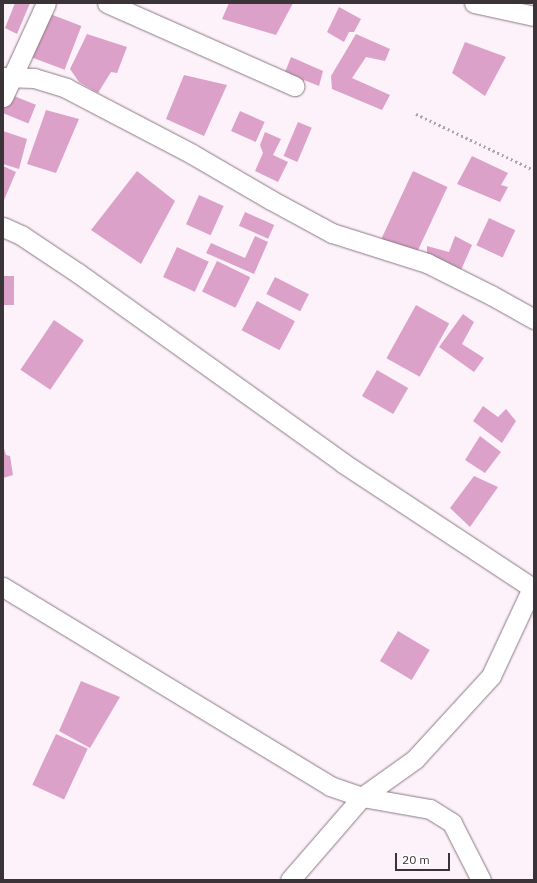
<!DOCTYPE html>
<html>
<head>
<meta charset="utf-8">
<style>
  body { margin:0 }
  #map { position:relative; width:537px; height:883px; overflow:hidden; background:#fef2fa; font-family:"IBM Plex Sans",sans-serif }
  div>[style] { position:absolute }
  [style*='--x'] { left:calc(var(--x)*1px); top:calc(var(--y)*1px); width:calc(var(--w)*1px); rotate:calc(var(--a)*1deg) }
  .building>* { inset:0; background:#dca1c9; transform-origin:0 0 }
  .path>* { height:2.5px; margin-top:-1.25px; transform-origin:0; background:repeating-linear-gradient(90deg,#aea4ab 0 2px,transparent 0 5px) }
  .roads { filter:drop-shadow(0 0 1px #8a7984) drop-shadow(0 0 1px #8a7984) }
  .minor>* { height:19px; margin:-9.5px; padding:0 9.5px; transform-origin:9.5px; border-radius:9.5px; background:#fff }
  span { translate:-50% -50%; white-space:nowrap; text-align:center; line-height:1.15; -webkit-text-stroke:3px #fff; paint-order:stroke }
  .frame { position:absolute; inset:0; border:4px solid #3a3338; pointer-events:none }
  .scale { position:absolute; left:395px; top:853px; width:55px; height:18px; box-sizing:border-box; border:2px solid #3a3338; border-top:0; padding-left:5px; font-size:12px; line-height:14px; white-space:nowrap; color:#3a3338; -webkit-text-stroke:3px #fff; paint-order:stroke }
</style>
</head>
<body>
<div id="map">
  <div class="building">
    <i style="clip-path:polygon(15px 3px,30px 3px,17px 34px,5px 28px)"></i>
    <i style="clip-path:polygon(229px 3px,293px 3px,276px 35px,222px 19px)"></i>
    <i style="clip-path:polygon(339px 7px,361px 19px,354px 32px,349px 32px,344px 42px,327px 32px)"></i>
    <i style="left:45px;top:12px;width:39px;height:47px;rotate:21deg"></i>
    <i style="clip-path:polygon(87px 34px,127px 47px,117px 73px,111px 72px,98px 93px,79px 82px,70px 69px)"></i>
    <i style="clip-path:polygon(356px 34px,390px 49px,385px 61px,366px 57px,352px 78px,390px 95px,382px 110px,332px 89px,331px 76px)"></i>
    <i style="clip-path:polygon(465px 42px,506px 57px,485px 96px,452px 73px)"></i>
    <i style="clip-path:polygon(291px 57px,323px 71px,319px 86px,304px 80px,298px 97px,278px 90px)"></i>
    <i style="clip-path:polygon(184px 75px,227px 85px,204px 136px,166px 119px)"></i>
    <i style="left:9px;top:94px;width:29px;height:20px;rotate:22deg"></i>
    <i style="clip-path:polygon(46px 110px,79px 119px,56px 173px,27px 164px)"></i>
    <i style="left:240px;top:111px;width:27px;height:22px;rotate:24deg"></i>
    <i style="left:298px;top:122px;width:15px;height:37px;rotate:23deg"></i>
    <i style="clip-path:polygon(3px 131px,27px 139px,19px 169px,3px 164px)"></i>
    <i style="clip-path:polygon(265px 132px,281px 139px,273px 155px,288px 162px,278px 182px,255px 171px,263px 153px,260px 145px)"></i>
    <i style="clip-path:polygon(472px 156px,508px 173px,501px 185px,508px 187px,500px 202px,457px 184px)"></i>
    <i style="clip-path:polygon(3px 166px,16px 172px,4px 200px,3px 200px)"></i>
    <i style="clip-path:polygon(137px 171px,175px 201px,141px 264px,91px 230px)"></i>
    <i style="left:413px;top:171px;width:38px;height:77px;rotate:25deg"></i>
    <i style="left:199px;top:195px;width:27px;height:32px;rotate:24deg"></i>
    <i style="left:245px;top:212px;width:32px;height:15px;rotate:24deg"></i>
    <i style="left:489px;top:218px;width:29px;height:30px;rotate:25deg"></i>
    <i style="clip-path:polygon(255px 236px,268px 242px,254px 274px,206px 253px,211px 243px,245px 258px)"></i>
    <i style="clip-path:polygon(455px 236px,472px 245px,458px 277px,427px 263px,427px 246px,449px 252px)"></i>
    <i style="left:177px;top:247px;width:35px;height:33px;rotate:25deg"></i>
    <i style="left:217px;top:261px;width:37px;height:34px;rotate:26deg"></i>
    <i style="left:3px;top:276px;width:11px;height:29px"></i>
    <i style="left:275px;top:277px;width:38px;height:19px;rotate:27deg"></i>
    <i style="left:257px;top:301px;width:43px;height:33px;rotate:28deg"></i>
    <i style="left:416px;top:305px;width:38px;height:61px;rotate:29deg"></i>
    <i style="clip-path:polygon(463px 314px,474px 322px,462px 344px,484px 358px,474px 372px,439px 347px)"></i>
    <i style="left:54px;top:320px;width:36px;height:60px;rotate:34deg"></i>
    <i style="left:377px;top:370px;width:36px;height:30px;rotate:30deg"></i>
    <i style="clip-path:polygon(483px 406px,498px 417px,506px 409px,516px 421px,502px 443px,473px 421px)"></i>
    <i style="clip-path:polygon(480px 436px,501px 452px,485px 473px,465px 460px)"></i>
    <i style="clip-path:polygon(3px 445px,6px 455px,10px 456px,13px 475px,3px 478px)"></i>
    <i style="clip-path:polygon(474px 476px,498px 487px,470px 527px,450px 508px)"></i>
    <i style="left:398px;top:631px;width:37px;height:35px;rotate:31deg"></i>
    <i style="clip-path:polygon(81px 681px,120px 697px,90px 748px,59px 731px)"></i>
    <i style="left:56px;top:734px;width:35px;height:56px;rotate:25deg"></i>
  </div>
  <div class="path">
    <i style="--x:416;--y:114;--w:131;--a:25.4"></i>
  </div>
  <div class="roads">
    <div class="minor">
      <i style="--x:107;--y:3;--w:205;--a:23.9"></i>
      <i style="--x:474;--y:3;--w:61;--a:12.2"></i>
      <i style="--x:3;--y:77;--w:31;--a:2"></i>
      <i style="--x:34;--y:78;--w:34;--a:17"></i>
      <i style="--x:66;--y:88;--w:142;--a:27.6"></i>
      <i style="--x:192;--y:154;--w:91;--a:30.2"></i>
      <i style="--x:271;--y:200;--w:69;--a:28.4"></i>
      <i style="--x:332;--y:233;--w:100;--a:17.5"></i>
      <i style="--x:427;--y:263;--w:72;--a:26.6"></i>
      <i style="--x:491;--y:295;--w:49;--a:29.2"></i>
      <i style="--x:3;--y:97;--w:103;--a:-65.4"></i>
      <i style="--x:3;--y:227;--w:20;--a:24"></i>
      <i style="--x:21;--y:235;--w:69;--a:33.7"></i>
      <i style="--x:78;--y:273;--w:326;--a:35.6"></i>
      <i style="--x:343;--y:463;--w:229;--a:33.4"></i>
      <i style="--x:3;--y:587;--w:383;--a:31.3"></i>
      <i style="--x:330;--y:786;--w:34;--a:19"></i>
      <i style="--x:362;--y:797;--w:69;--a:10"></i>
      <i style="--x:430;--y:809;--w:26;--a:32"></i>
      <i style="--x:452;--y:823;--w:64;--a:63"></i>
      <i style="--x:290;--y:880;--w:110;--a:-49.1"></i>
      <i style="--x:362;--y:797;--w:65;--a:-35.6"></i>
      <i style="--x:415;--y:759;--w:113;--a:-47.5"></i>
      <i style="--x:491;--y:676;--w:97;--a:-65"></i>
    </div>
  </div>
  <div class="frame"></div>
  <div class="scale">20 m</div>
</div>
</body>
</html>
